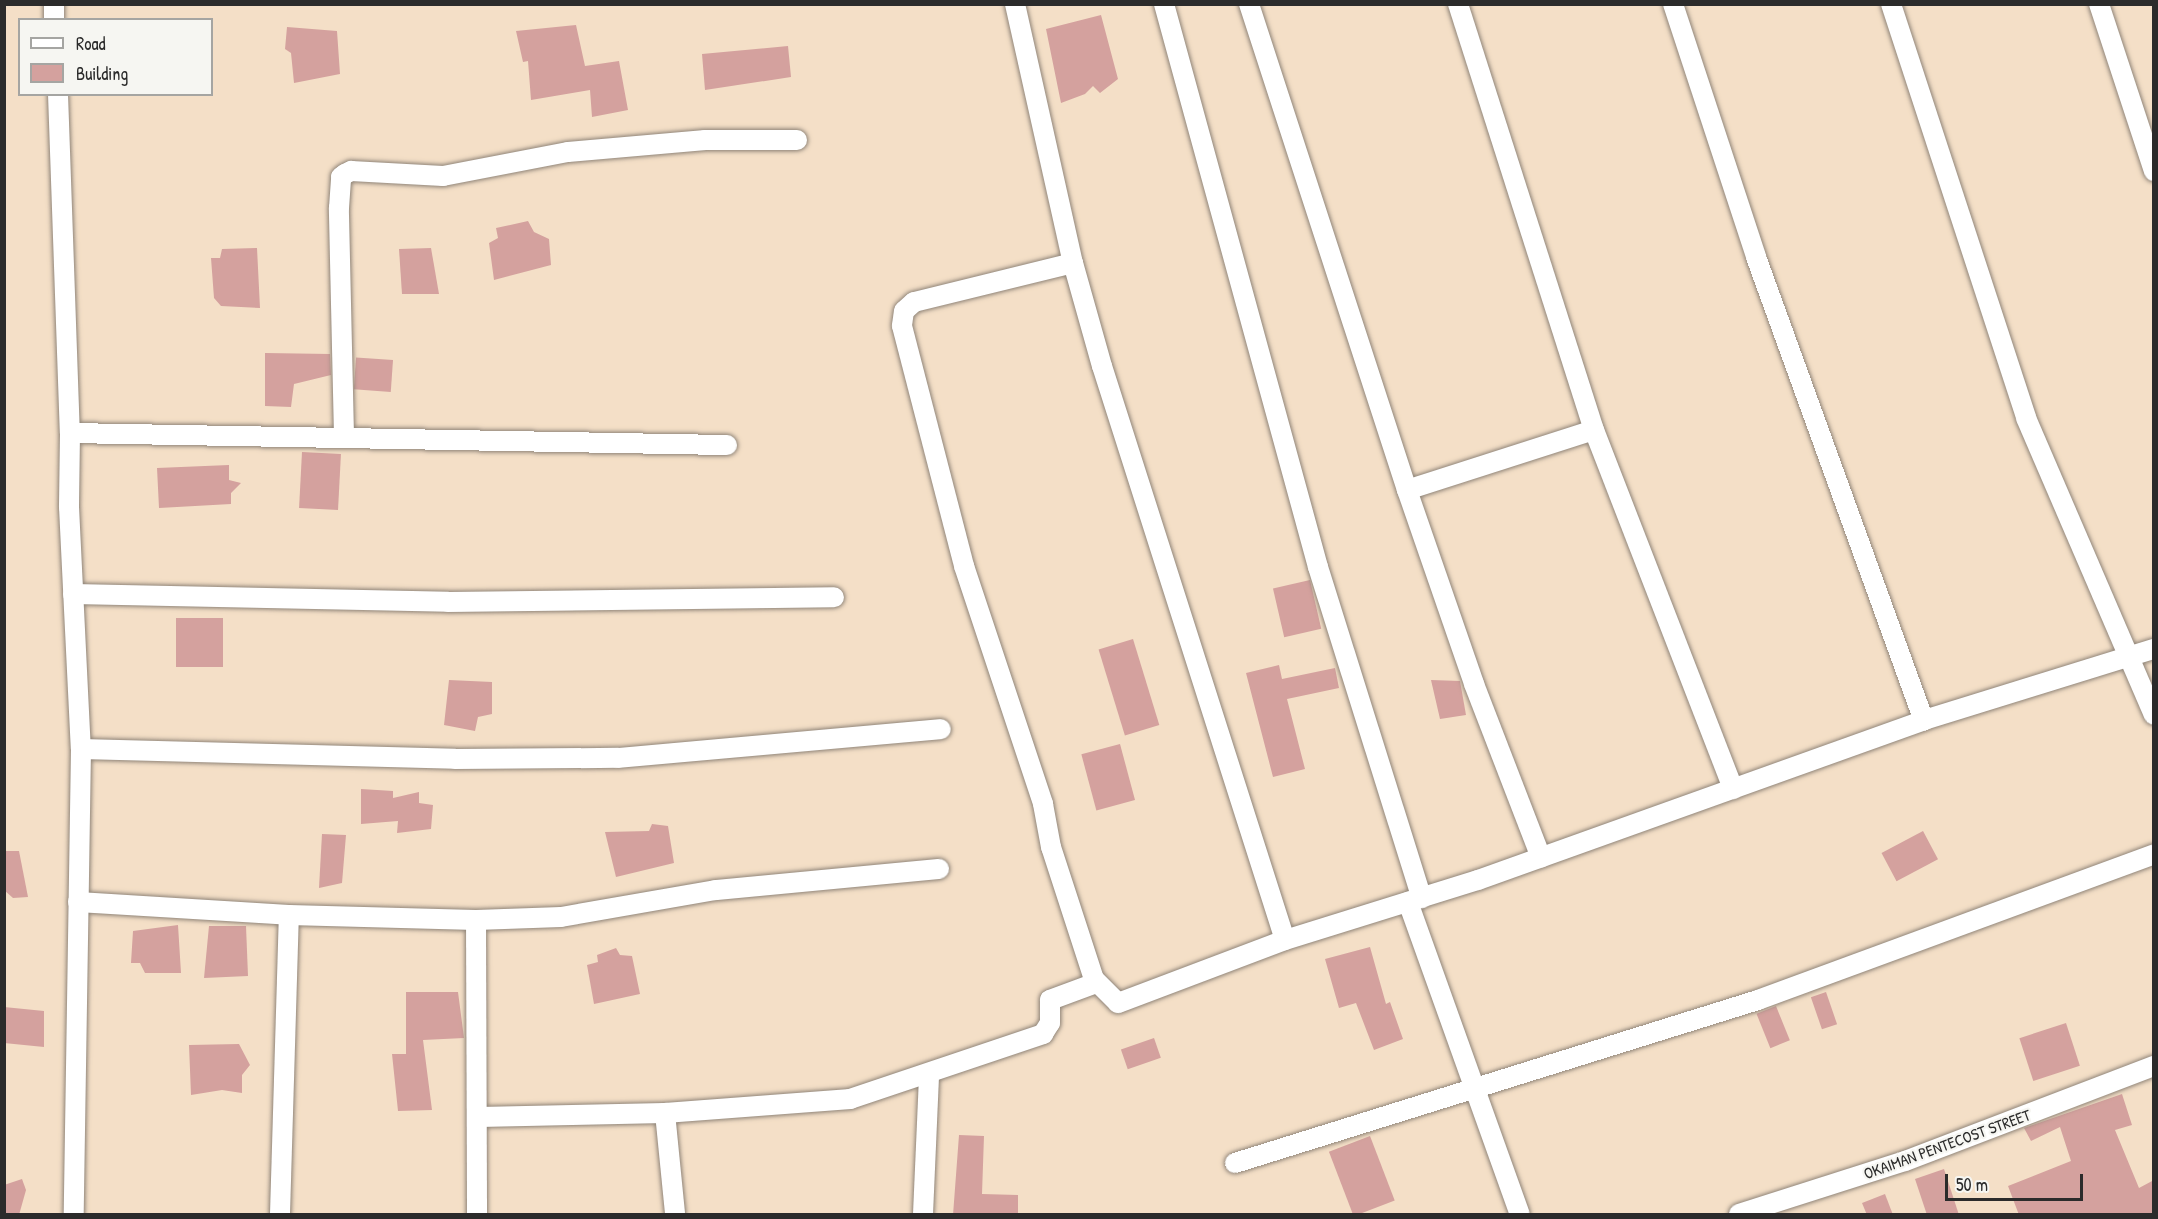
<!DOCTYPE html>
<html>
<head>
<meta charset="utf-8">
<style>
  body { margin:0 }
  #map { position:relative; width:2158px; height:1219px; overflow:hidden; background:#f4dfc7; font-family:"Patrick Hand",sans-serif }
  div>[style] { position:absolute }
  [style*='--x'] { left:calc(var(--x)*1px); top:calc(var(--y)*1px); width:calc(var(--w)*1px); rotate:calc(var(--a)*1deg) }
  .building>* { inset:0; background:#d4a19e; transform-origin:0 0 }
  .roads { filter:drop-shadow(0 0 2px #908579) drop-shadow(0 0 2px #908579) }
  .minor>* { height:20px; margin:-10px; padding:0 10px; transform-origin:10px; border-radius:10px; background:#fff }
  span { translate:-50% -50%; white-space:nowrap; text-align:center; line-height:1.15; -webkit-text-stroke:4.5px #f6f6f2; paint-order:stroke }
  .street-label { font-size:16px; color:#2b2b2b }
  .frame { position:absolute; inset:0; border:6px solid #2b2b2b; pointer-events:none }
  .legend { position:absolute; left:18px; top:18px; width:195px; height:78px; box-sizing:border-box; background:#f6f6f2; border:2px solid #a5a5a2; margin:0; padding:8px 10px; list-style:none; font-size:18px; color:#2b2b2b }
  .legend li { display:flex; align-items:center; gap:12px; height:30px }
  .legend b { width:30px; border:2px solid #a5a5a2 }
  .scale { position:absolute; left:1945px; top:1174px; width:138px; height:27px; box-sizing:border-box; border:3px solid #2b2b2b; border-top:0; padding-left:8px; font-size:18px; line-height:21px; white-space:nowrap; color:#2b2b2b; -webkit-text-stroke:4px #f6f6f2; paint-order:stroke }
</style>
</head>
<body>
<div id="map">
  <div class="building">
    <i style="clip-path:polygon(1101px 15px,1118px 79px,1100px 93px,1093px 86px,1085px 94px,1061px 103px,1046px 29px)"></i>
    <i style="clip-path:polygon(576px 25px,585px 66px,619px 61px,628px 110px,592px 117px,590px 90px,531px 100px,528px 61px,523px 62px,516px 31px)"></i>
    <i style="clip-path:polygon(287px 27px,337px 31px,340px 74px,294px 83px,291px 53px,285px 49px)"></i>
    <i style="clip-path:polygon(788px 46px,791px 77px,705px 90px,702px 54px)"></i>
    <i style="clip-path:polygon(528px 221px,534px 232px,549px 239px,551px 265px,494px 280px,489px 243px,498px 238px,496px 228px)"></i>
    <i style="clip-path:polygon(257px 248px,260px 308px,221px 306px,214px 298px,211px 258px,220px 258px,222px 249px)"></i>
    <i style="clip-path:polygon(431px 248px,439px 294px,402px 294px,399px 249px)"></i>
    <i style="clip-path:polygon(265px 353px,330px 354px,331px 375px,294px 384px,291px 407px,265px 406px)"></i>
    <i style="left:393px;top:360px;width:32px;height:37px;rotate:94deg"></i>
    <i style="left:302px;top:452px;width:39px;height:56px;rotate:3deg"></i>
    <i style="clip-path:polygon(229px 465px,229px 480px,241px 483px,231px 493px,231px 504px,159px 508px,157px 468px)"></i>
    <i style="left:1310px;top:580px;width:50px;height:38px;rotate:77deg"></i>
    <i style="left:176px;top:618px;width:47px;height:49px"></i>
    <i style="left:1133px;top:639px;width:90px;height:36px;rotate:73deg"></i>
    <i style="clip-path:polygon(1279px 665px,1282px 679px,1335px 668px,1339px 688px,1287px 699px,1305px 769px,1273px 777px,1246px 673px)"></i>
    <i style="clip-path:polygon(449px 680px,492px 682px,492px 714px,478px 717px,475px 731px,444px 725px)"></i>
    <i style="clip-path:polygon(1431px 680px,1460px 681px,1466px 715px,1440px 719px)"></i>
    <i style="left:1120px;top:744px;width:58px;height:40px;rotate:75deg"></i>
    <i style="clip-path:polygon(361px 789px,393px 791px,393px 798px,419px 792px,419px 803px,433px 805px,431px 829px,397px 833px,398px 821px,361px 824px)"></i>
    <i style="clip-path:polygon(652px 824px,668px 826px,674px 863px,616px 877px,605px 832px,649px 831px)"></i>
    <i style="left:1923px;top:831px;width:32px;height:47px;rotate:62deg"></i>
    <i style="clip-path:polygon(322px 834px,346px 835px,342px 883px,319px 888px)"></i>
    <i style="clip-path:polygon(4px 851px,19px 851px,28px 897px,13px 898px,4px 890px)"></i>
    <i style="clip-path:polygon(178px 925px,181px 973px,145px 973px,140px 963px,131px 963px,133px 931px)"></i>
    <i style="clip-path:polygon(209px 926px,246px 926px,248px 976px,204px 978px)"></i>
    <i style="clip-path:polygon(1370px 947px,1386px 1004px,1390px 1002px,1403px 1039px,1374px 1050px,1356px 1003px,1339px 1008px,1325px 959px)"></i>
    <i style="clip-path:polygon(616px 948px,620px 955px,632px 956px,640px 994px,594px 1004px,587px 965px,598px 962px,597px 955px)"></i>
    <i style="clip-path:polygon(406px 992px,458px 992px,464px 1038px,423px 1040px,432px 1110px,398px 1111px,392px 1054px,406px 1054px)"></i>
    <i style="left:1826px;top:992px;width:34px;height:16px;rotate:71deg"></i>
    <i style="left:1776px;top:1006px;width:37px;height:21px;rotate:68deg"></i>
    <i style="clip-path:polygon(4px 1007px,44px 1011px,44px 1047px,4px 1043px)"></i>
    <i style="left:2066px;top:1023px;width:45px;height:49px;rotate:72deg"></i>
    <i style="left:1154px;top:1038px;width:21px;height:35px;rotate:71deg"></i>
    <i style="clip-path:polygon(239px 1044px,250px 1065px,242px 1075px,242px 1093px,222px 1090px,191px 1095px,189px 1045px)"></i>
    <i style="clip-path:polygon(2122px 1094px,2132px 1125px,2115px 1130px,2139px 1188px,2154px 1180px,2154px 1215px,2019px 1215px,2008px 1186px,2071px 1161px,2060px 1127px,2031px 1141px,2024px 1128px)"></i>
    <i style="clip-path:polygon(959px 1135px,984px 1136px,982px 1194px,1018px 1195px,1018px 1215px,953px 1215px)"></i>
    <i style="left:1370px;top:1136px;width:69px;height:44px;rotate:69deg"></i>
    <i style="clip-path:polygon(1944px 1169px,1959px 1215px,1927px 1215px,1915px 1179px)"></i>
    <i style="clip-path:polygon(22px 1179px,26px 1190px,19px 1215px,4px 1215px,4px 1185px)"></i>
    <i style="clip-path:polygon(1885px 1194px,1893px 1215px,1867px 1215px,1862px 1203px)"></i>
  </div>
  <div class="roads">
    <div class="minor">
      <i style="--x:54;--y:4;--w:16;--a:90"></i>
      <i style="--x:1015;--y:4;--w:265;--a:77.4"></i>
      <i style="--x:1073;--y:263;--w:107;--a:74.3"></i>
      <i style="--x:1102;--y:366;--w:602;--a:72.32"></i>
      <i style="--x:1164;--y:4;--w:584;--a:74.7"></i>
      <i style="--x:1318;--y:567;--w:347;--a:72.6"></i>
      <i style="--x:1249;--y:4;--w:511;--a:71.99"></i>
      <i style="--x:1407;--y:490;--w:205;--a:70.9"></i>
      <i style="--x:1474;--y:684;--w:186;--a:68.9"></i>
      <i style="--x:1458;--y:4;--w:447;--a:72.3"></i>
      <i style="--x:1594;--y:430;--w:385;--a:68.8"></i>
      <i style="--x:1673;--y:4;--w:266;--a:71.8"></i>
      <i style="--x:1756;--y:257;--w:493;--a:70.1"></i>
      <i style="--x:1891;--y:4;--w:435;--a:71.9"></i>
      <i style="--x:2026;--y:418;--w:323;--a:66.7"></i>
      <i style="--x:2099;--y:4;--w:176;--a:71.8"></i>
      <i style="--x:58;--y:94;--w:339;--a:88"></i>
      <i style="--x:70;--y:433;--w:74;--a:90.8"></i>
      <i style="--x:69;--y:507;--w:242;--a:87.2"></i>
      <i style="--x:81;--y:749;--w:465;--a:90.9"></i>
      <i style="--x:1073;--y:263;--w:164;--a:166.2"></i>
      <i style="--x:914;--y:302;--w:13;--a:138"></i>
      <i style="--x:904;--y:311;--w:15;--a:98"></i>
      <i style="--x:902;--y:326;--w:248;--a:75.5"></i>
      <i style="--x:964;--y:566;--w:251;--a:71.6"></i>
      <i style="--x:1043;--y:804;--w:44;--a:79.5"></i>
      <i style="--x:1051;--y:847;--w:139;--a:72"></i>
      <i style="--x:1094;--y:979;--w:34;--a:45"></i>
      <i style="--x:1118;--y:1003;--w:178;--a:-20.7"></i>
      <i style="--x:1285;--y:940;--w:202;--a:-17.3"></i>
      <i style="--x:1478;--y:880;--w:474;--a:-19.7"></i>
      <i style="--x:1924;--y:720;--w:241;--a:-17.2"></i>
      <i style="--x:70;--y:433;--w:657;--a:1.05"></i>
      <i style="--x:344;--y:436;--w:228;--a:-91.3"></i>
      <i style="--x:339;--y:208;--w:31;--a:-86"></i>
      <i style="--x:341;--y:177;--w:5;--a:-37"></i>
      <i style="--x:345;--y:174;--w:7;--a:-27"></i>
      <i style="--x:351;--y:171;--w:92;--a:3.1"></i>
      <i style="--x:443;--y:176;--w:127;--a:-10.9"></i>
      <i style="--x:568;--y:152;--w:138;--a:-5"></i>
      <i style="--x:705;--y:140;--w:92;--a:0"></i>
      <i style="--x:1407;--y:490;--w:196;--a:-17.8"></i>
      <i style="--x:73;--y:594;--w:375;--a:1.2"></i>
      <i style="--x:448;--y:602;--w:386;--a:-0.7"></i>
      <i style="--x:81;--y:749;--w:374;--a:1.5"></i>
      <i style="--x:455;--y:759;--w:163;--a:-0.4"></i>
      <i style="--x:618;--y:758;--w:324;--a:-5.1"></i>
      <i style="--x:78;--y:902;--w:211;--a:3.5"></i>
      <i style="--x:289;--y:915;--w:187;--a:1.5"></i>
      <i style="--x:476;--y:920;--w:85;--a:-2"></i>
      <i style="--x:561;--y:917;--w:157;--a:-9.9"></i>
      <i style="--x:716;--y:890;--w:224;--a:-5.4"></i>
      <i style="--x:1408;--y:902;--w:331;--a:70.3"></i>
      <i style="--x:476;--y:920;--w:294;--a:89.8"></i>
      <i style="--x:665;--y:1113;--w:101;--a:84.3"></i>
      <i style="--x:479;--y:1117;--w:186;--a:-1.2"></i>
      <i style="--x:665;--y:1113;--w:186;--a:-4.3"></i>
      <i style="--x:850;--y:1099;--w:204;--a:-18.6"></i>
      <i style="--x:1043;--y:1034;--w:13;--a:-58"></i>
      <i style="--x:1050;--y:1023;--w:23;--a:-90"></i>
      <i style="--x:1050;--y:1000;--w:49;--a:-20.3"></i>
      <i style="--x:1235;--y:1163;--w:548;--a:-17.31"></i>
      <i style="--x:1758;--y:1000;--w:422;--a:-20.2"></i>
      <i style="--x:280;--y:1214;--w:299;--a:-88.3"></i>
      <i style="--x:923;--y:1214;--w:139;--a:-87.5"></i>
      <i style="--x:1739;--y:1214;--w:174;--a:-17.7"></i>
      <i style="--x:1905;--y:1161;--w:267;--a:-20.9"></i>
    </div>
  </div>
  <div class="street-label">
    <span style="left:1947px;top:1144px;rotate:-20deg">OKAIMAN PENTECOST STREET</span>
  </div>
  <div class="frame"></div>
  <ul class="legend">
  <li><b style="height:8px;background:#fff"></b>Road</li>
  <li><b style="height:16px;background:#d4a19e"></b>Building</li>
  </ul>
  <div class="scale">50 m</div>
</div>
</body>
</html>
